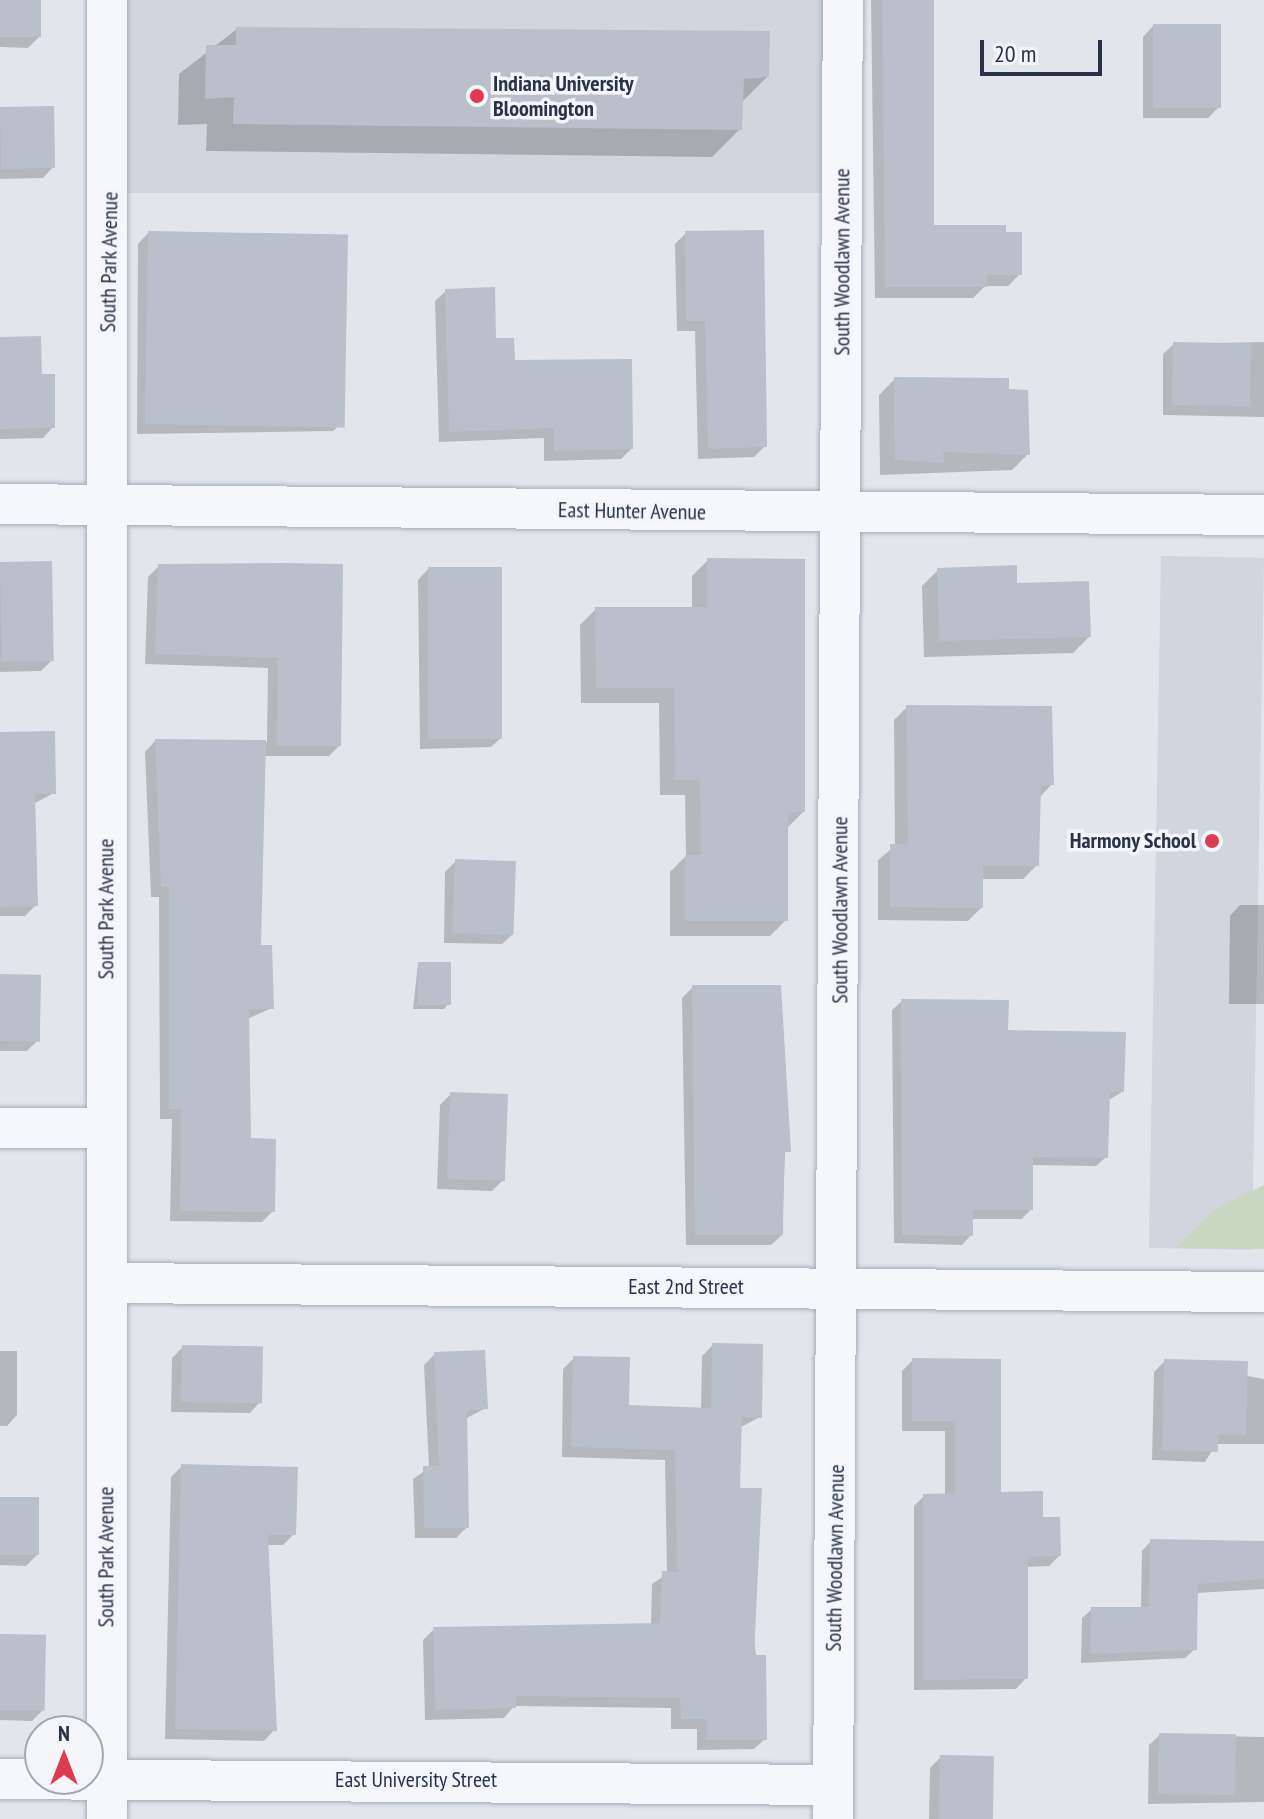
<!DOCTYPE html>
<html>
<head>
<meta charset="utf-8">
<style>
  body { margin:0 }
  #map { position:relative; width:1264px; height:1819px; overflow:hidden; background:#e2e6ec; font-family:"PT Sans Narrow",sans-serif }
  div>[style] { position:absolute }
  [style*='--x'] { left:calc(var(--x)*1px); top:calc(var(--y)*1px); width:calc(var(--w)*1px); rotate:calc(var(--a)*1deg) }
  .built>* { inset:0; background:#d0d5de; transform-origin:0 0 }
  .green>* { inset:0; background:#c8d7c2 }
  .shadow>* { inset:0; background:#0003 }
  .building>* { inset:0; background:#b9bfcb; transform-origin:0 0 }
  .roads { filter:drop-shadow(0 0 2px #a6adb7) drop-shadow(0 0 2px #a6adb7) }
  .minor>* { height:40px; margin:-20px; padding:0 20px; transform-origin:20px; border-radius:20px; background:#f6f7fa }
  .dots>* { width:22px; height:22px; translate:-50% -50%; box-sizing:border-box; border:4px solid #f3f5f9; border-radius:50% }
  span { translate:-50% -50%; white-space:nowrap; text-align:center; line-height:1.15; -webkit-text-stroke:7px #f3f5f9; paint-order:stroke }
  .poi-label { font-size:22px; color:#283347; font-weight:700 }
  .left { translate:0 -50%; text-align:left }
  .right { translate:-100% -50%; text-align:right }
  .street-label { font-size:22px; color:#283347 }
  .north { position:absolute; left:24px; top:1715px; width:80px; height:80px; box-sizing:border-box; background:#f3f5f9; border:2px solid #a2a7b2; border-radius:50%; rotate:0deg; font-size:22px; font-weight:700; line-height:32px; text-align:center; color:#283347 }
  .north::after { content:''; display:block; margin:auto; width:28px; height:36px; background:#de3b53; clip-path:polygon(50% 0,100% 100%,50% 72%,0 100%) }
  .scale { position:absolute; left:980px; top:40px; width:122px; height:36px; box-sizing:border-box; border:4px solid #283347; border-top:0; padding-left:10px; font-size:24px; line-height:28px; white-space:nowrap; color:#283347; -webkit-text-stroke:6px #f3f5f9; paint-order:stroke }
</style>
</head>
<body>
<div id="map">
  <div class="built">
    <i style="left:127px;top:0;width:700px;height:193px"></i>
    <i style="left:1161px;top:556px;width:103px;height:692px;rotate:1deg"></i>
  </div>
  <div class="green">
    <i style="clip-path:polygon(1264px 1185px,1264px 1249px,1176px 1248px,1215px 1209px)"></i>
  </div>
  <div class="shadow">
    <i style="clip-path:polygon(0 0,39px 0,39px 37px,28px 48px,0 47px)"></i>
    <i style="clip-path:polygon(871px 0,932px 0,932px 227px,1020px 274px,1008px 286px,985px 286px,973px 298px,875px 298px)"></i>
    <i style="clip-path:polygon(1153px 26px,1219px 107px,1208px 118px,1143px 118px,1143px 37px)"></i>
    <i style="clip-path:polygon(237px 29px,767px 77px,741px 103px,740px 129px,712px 157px,206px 151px,207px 124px,178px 125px,179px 74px)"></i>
    <i style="clip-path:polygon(0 109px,53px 167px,43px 178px,0 179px)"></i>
    <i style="clip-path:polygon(148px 233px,344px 421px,333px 431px,137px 434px,138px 244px)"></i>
    <i style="clip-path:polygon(686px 233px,764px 447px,754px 457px,698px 459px,695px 331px,677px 331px,675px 244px)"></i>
    <i style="clip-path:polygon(446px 291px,513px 362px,631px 449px,621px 459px,544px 461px,544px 438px,439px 442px,435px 301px)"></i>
    <i style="clip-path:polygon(0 339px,40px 377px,53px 427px,43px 438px,0 439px)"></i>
    <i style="clip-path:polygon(1264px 342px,1264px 417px,1163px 415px,1163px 354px,1174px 344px)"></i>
    <i style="clip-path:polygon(895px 379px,1007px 391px,1028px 454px,1012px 470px,880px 475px,879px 395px)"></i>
    <i style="clip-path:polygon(708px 560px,803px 812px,788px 827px,786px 920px,770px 936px,670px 936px,670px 872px,686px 856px,685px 795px,660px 795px,659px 703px,581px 703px,580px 625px,596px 609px,692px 609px,692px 576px)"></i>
    <i style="clip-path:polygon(0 563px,50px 563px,52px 660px,41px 671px,0 672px)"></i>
    <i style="clip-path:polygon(159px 566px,341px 566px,339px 746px,329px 756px,264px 756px,259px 947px,272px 1008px,247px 1019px,249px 1140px,273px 1211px,262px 1222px,170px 1221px,172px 1119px,160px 1119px,159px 897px,151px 897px,145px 752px,155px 741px,267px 742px,268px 668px,145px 664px,148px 577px)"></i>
    <i style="clip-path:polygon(428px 569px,502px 737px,491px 747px,420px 749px,418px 580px)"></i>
    <i style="clip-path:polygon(938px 570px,1015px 585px,1089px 637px,1073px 653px,924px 657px,922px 586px)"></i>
    <i style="clip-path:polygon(907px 707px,1052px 784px,1038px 799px,1037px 865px,1023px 879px,981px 879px,981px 908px,968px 921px,878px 920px,878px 860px,895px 846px,894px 720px)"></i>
    <i style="clip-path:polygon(0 734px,54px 793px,33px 804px,36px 905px,25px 916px,0 916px)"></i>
    <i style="clip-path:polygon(456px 861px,513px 934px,502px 944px,444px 943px,445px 872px)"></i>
    <i style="clip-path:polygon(1240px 905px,1264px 905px,1264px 1004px,1229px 1004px,1230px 916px)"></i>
    <i style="clip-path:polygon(418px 964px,448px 1004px,444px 1009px,413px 1009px)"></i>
    <i style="clip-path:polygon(0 976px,38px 1040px,27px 1051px,0 1051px)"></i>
    <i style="clip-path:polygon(693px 987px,787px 1100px,782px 1235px,771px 1245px,686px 1245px,682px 998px)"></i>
    <i style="clip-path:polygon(902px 1001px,1006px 1032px,1122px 1092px,1107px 1101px,1106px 1157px,1096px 1166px,1031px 1165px,1031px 1209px,1022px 1219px,971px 1219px,971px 1235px,962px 1245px,894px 1243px,892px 1010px)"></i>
    <i style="clip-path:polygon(451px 1094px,503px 1180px,492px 1191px,437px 1189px,440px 1105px)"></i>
    <i style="clip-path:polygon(713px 1345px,760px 1417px,739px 1428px,738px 1490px,765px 1739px,754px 1749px,697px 1750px,697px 1729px,671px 1729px,671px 1708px,514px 1706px,504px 1718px,425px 1720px,423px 1640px,434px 1629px,651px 1625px,652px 1584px,667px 1574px,665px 1460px,562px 1457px,563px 1369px,574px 1358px,627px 1407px,701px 1410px,702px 1356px)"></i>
    <i style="clip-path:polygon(183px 1347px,260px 1402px,250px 1413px,171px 1412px,172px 1358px)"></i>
    <i style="clip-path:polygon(0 1351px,17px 1351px,17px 1415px,7px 1426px,0 1426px)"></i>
    <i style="clip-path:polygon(435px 1354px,486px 1408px,465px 1419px,467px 1527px,456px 1538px,415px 1538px,413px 1479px,429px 1468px,424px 1365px)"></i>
    <i style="clip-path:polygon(913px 1360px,999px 1361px,999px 1494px,1041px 1519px,1059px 1556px,1049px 1566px,1026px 1567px,1026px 1678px,1016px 1689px,914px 1690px,914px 1506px,924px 1496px,945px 1495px,945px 1431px,902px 1431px,902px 1371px)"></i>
    <i style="clip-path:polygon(1165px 1361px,1264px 1379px,1264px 1444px,1216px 1444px,1205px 1462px,1152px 1460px,1154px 1372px)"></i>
    <i style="clip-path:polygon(182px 1466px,294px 1534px,283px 1545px,267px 1545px,274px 1730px,264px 1741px,165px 1739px,171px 1477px)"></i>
    <i style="clip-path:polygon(0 1499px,37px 1555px,26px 1566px,0 1565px)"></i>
    <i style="clip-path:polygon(1151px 1541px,1264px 1542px,1264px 1589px,1196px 1593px,1195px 1649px,1185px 1658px,1081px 1663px,1082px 1618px,1092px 1609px,1141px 1609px,1142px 1551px)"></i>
    <i style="clip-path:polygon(0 1636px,43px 1710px,32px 1721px,0 1720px)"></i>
    <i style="clip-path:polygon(1160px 1735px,1264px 1737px,1264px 1802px,1148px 1804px,1149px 1745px)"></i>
    <i style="clip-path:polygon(941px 1757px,991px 1819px,929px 1819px,930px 1768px)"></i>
  </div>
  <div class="building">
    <i style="left:0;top:0;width:41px;height:37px"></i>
    <i style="clip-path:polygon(882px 0,934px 0,934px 225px,1006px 225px,1006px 232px,1022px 232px,1022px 275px,987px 275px,987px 287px,885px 287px)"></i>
    <i style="left:1153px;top:24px;width:68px;height:84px"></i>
    <i style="clip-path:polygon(236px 27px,770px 31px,769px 77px,744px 79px,742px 130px,233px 124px,234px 97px,205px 99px,206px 45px,236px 45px)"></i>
    <i style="left:54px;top:106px;width:62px;height:54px;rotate:89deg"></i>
    <i style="clip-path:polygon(764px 230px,767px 447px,708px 449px,705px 321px,686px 321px,685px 231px)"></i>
    <i style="left:148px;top:231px;width:200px;height:193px;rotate:1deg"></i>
    <i style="clip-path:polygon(495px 287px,496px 338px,514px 338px,515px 360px,632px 359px,633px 449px,554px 451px,554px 428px,449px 432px,445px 289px)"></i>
    <i style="clip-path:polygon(41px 336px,42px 374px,55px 374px,55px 428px,0 429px,0 337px)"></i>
    <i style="left:1173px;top:342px;width:78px;height:63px;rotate:1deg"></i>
    <i style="clip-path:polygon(894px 377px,1009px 378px,1009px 389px,1028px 390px,1030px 455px,943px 452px,944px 463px,895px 460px)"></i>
    <i style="clip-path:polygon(707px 558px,805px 559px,805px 812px,788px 813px,788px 921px,685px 921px,685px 855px,701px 855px,700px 780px,675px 780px,674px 688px,596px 688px,595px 607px,707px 607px)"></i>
    <i style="left:52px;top:561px;width:100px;height:52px;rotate:89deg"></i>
    <i style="clip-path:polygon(279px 563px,343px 564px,341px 746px,277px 746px,278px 658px,155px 654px,158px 564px)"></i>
    <i style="clip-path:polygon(1017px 565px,1017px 583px,1089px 581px,1091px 637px,939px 641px,937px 568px)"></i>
    <i style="left:428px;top:567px;width:74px;height:172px"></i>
    <i style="clip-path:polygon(906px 705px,1052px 706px,1054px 785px,1041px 785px,1039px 866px,983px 866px,983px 908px,890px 907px,890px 844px,908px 844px)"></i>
    <i style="clip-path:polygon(55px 731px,56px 794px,35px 794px,38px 906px,0 907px,0 732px)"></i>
    <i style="clip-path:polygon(155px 739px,266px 740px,261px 945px,272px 945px,274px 1009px,249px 1009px,251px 1138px,276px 1139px,275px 1212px,180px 1211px,181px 1109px,169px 1109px,169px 887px,161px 887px)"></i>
    <i style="left:455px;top:859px;width:61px;height:74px;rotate:2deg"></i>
    <i style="left:418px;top:962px;width:33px;height:43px"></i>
    <i style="left:0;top:974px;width:41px;height:67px;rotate:1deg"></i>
    <i style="clip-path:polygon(692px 985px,781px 985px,791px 1152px,784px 1152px,783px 1235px,695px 1235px)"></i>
    <i style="clip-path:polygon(901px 999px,1009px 1000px,1008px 1030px,1126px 1032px,1124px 1092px,1110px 1092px,1108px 1158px,1033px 1157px,1033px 1210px,973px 1210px,973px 1236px,902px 1235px)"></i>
    <i style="left:450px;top:1092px;width:58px;height:87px;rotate:2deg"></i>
    <i style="clip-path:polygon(712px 1343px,763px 1344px,762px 1418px,742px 1417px,740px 1488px,762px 1488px,754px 1655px,766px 1655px,767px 1740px,707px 1740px,707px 1719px,681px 1719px,680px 1698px,516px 1696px,516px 1708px,435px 1710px,433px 1627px,660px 1623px,662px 1571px,677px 1572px,675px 1450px,571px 1447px,573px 1356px,630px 1357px,629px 1405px,711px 1408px)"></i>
    <i style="left:182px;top:1345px;width:81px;height:57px;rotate:1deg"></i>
    <i style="clip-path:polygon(485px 1350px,488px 1409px,467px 1410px,469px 1528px,424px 1528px,423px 1466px,439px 1466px,434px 1352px)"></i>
    <i style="clip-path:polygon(912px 1358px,1001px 1359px,1001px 1492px,1043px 1491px,1043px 1517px,1060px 1517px,1061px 1556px,1028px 1557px,1028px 1679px,923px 1680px,923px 1494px,955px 1493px,955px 1421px,912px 1421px)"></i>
    <i style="clip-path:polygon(1164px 1359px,1248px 1361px,1246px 1435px,1218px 1434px,1218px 1452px,1162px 1450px)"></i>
    <i style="clip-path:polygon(181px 1464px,298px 1467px,296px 1535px,268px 1535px,277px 1731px,175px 1729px)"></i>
    <i style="left:0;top:1497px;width:39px;height:58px"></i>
    <i style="clip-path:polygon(1150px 1539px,1264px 1541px,1264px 1579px,1198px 1584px,1197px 1650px,1090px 1654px,1091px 1607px,1149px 1607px)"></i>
    <i style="left:0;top:1634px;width:46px;height:76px;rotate:1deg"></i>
    <i style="left:1159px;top:1733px;width:77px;height:61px;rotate:1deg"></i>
    <i style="left:940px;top:1755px;width:54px;height:64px;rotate:1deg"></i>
  </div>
  <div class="roads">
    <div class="minor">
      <i style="--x:0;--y:504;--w:1264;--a:0.5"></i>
      <i style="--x:0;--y:1128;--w:107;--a:0"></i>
      <i style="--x:108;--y:1283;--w:1156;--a:0.45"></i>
      <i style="--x:0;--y:1779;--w:832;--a:0.41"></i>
      <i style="--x:107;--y:1819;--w:1819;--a:-90"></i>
      <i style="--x:833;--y:1819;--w:1819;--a:-89.69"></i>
    </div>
  </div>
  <div class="dots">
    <i style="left:477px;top:96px;background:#de3b53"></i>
    <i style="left:1212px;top:841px;background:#de3b53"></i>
  </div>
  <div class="poi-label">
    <span class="left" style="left:493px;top:96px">Indiana University<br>Bloomington</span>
    <span class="right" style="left:1196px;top:841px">Harmony School</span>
  </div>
  <div class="street-label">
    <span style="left:109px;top:262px;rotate:-89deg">South Park Avenue</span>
    <span style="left:842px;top:262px;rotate:-90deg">South Woodlawn Avenue</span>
    <span style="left:632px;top:511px;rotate:1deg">East Hunter Avenue</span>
    <span style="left:106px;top:909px;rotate:-90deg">South Park Avenue</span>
    <span style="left:840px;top:910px;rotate:-90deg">South Woodlawn Avenue</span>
    <span style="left:686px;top:1287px">East 2nd Street</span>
    <span style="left:106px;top:1557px;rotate:-90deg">South Park Avenue</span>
    <span style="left:835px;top:1558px;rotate:-89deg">South Woodlawn Avenue</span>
    <span style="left:416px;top:1780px">East University Street</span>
  </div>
  <div class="north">N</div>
  <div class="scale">20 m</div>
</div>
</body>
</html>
